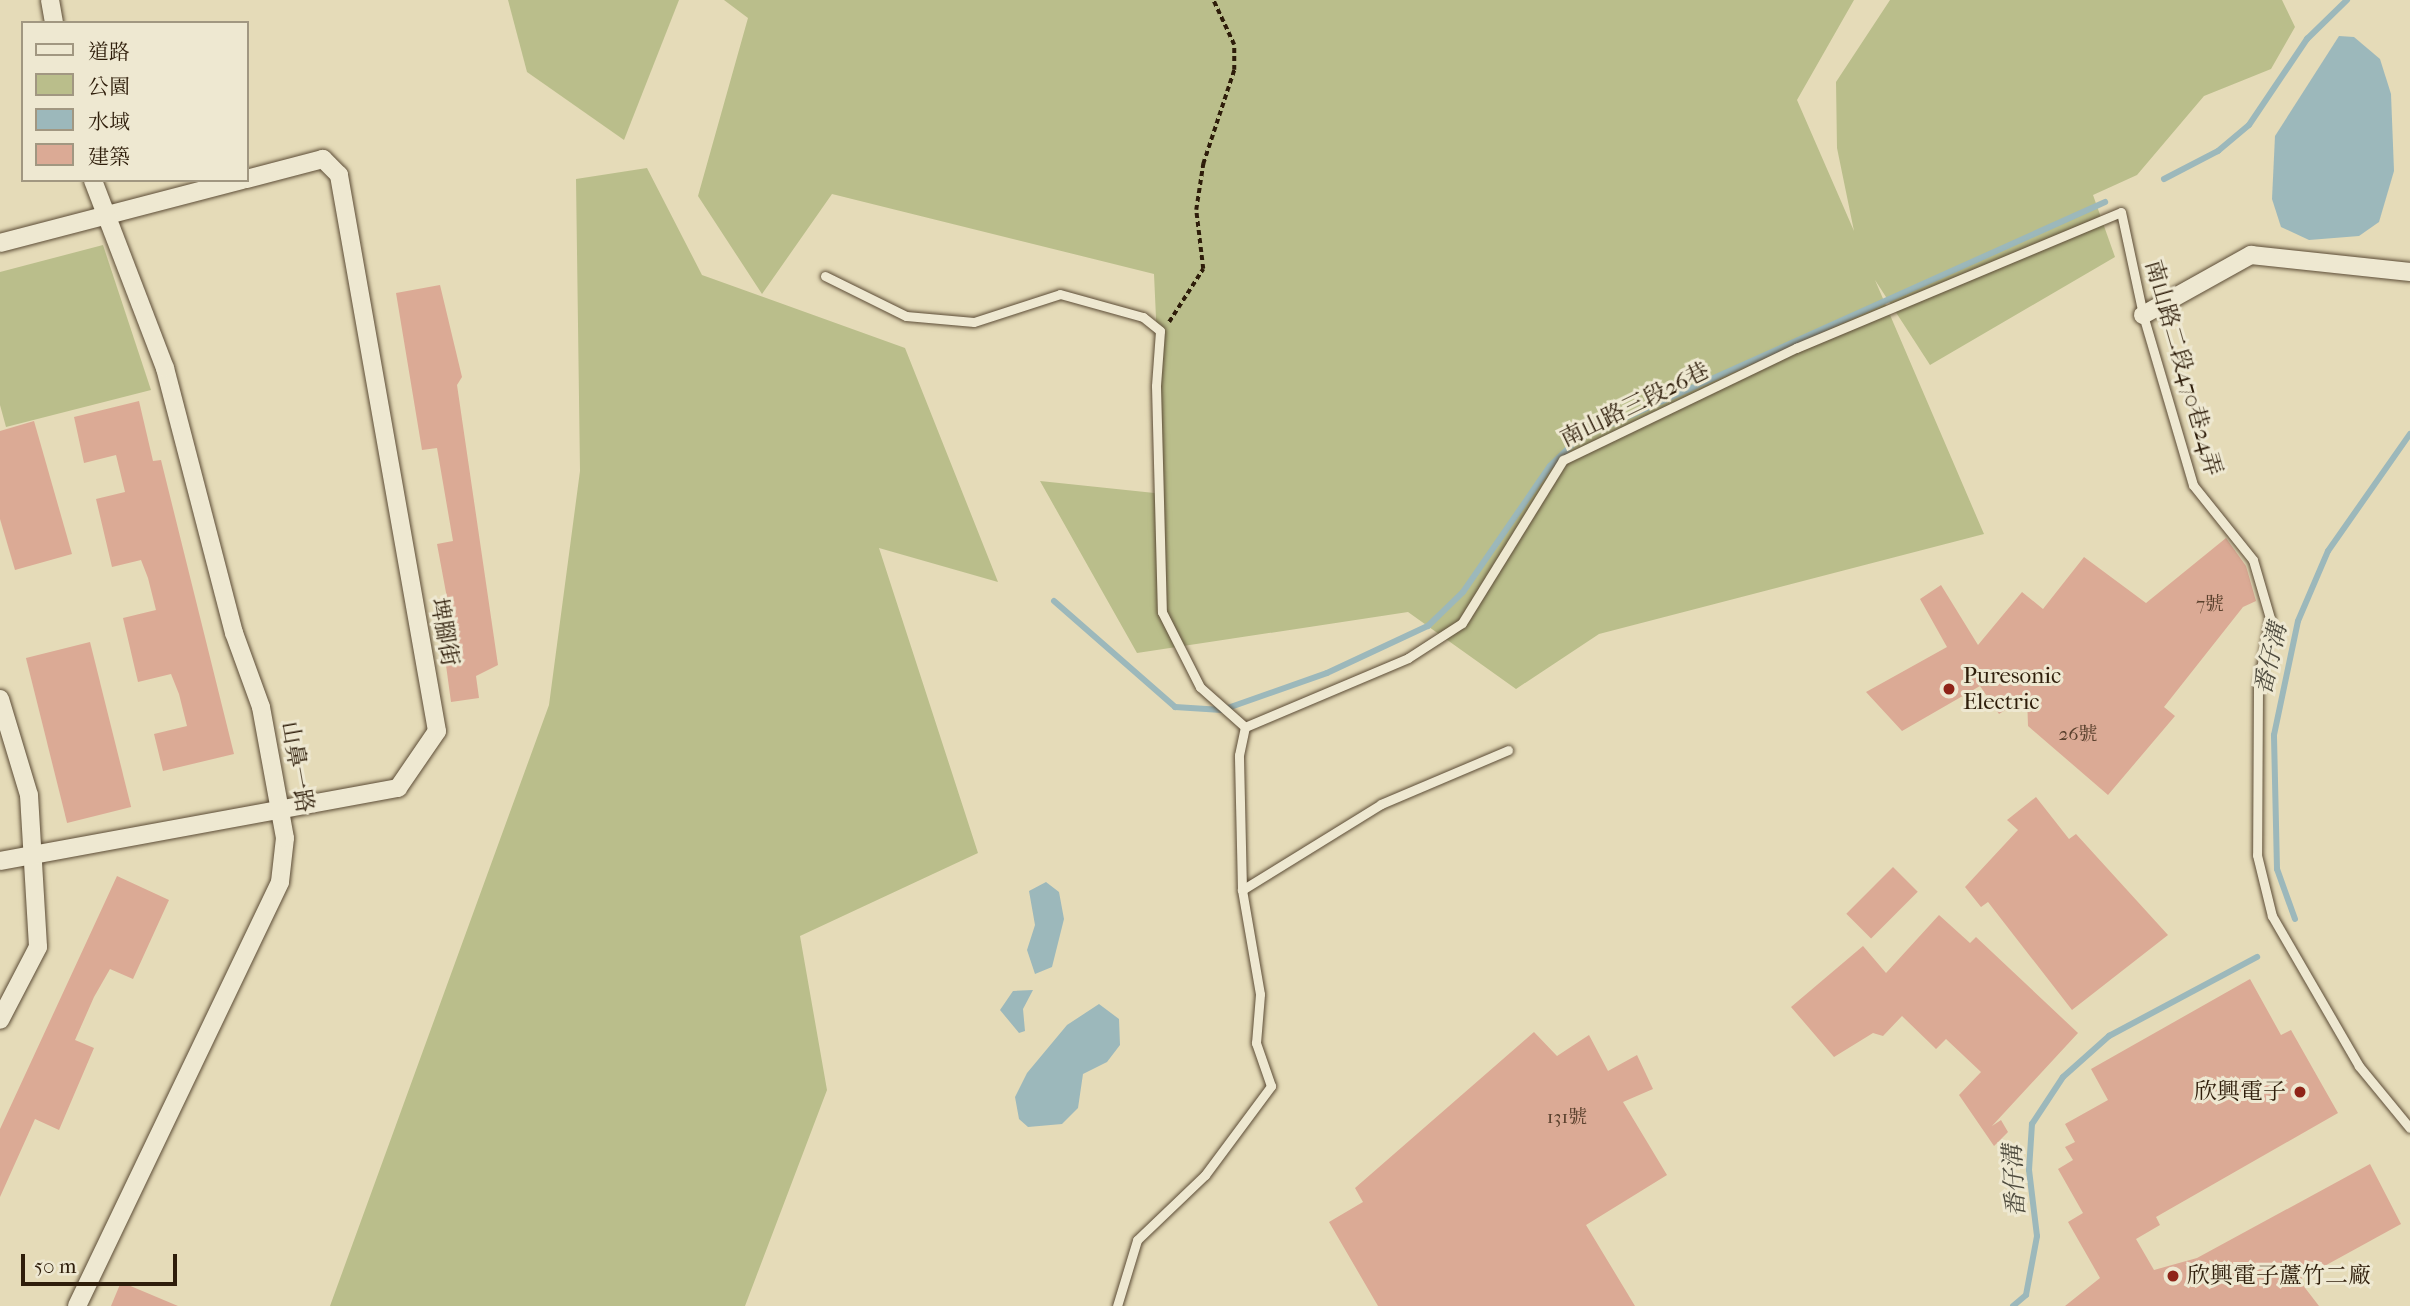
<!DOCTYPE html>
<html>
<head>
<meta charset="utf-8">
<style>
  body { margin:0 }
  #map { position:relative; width:2410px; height:1306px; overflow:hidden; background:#e5dbb8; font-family:"IM FELL French Canon","Noto Serif TC",serif }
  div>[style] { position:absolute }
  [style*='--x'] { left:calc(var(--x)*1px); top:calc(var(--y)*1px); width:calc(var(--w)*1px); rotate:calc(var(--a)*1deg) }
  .green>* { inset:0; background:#babe8b }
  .water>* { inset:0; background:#9cb8bb }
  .stream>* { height:6px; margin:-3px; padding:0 3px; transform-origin:3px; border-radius:3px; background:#9cb8bb }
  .building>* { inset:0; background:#dbaa95; transform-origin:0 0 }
  .path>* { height:3.5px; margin-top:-1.75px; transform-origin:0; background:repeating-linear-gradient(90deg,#2e1d0a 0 5px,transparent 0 8.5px) }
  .roads { filter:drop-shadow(0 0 2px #5c4c36) drop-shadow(0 0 2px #5c4c36) }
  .lane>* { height:9px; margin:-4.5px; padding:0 4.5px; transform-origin:4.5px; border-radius:4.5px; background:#eee8d1 }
  .street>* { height:18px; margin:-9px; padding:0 9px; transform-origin:9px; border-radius:9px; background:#eee8d1 }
  .dots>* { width:19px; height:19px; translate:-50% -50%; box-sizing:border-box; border:4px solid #eee8d1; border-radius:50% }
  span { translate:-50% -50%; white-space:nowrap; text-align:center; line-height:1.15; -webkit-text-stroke:6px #eee8d1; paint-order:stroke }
  .number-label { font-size:19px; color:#59402d }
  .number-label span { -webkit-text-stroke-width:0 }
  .street-label { font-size:23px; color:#2e1d0a }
  .poi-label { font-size:23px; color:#2e1d0a }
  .left { translate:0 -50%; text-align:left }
  .right { translate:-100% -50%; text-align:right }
  .water-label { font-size:24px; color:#4f4c3f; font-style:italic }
  .legend { position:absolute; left:21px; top:21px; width:228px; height:161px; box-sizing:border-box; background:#eee8d1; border:2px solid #a19781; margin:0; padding:9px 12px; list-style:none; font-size:21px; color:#2e1d0a }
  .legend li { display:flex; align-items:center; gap:14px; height:35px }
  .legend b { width:35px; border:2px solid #a19781 }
  .scale { position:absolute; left:21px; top:1254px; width:156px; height:32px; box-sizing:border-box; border:4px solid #2e1d0a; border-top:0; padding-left:9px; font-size:21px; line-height:24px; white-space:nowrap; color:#2e1d0a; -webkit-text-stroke:5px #eee8d1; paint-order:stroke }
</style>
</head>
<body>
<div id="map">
  <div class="green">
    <i style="clip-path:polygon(508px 0,679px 0,624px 140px,527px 72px)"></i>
    <i style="clip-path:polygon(724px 0,1854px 0,1797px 100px,1854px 231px,1837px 148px,1836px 82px,1890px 0,2282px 0,2295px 27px,2271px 69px,2204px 96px,2137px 175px,2093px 195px,2115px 257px,1930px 365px,1875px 280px,1984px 534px,1599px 634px,1516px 689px,1408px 612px,1137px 653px,1040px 481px,1164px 494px,1154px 274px,832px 194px,762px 294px,698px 196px,748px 18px)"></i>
    <i style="clip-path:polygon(647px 168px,702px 275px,905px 348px,998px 582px,879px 548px,978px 853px,800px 936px,827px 1090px,745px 1306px,330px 1306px,549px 705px,580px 471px,576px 179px)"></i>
    <i style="clip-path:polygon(103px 245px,151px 390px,6px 427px,0 405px,0 272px)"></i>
  </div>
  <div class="water">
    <i style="clip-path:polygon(2339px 36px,2354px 37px,2380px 59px,2391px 94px,2394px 171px,2379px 222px,2359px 236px,2309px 240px,2281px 227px,2272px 199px,2275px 136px)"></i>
    <i style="clip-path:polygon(1046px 882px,1059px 892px,1064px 919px,1052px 967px,1035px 974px,1027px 950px,1035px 925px,1029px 891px)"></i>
    <i style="clip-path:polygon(1033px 990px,1023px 1009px,1025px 1031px,1019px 1033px,1000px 1010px,1013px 991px)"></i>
    <i style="clip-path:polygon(1099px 1004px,1119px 1019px,1120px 1045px,1107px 1062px,1083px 1074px,1078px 1108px,1062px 1124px,1028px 1127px,1019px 1119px,1015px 1097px,1027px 1073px,1067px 1025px)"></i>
  </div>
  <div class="stream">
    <i style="--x:2164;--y:179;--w:61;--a:-27.4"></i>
    <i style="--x:2218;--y:151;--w:40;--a:-40"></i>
    <i style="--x:2249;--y:125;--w:104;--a:-56"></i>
    <i style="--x:2307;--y:39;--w:56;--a:-44.3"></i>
    <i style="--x:1054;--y:601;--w:161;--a:41.2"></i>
    <i style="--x:1175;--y:707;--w:47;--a:3.7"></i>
    <i style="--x:1222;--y:710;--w:111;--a:-19.4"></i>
    <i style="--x:1327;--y:673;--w:111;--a:-25"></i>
    <i style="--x:1428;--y:626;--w:49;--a:-44.2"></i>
    <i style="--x:1463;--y:592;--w:153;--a:-55.4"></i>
    <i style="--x:1550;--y:466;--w:39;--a:-44"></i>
    <i style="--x:1578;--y:439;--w:578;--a:-24.21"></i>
    <i style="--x:2295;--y:919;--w:53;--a:-109.8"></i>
    <i style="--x:2277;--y:869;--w:134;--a:-91.3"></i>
    <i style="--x:2274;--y:735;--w:116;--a:-78.1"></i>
    <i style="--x:2298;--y:621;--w:76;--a:-66.8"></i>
    <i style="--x:2328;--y:551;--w:143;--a:-55"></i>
    <i style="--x:2013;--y:1306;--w:17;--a:-40"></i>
    <i style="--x:2026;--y:1295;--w:60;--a:-79.4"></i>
    <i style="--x:2037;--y:1236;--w:66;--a:-96.9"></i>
    <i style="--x:2029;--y:1170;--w:46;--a:-86.3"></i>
    <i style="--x:2032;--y:1124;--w:56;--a:-56.6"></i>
    <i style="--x:2063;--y:1077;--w:62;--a:-41.7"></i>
    <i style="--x:2109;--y:1036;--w:168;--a:-28.1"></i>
  </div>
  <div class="building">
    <i style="clip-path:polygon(440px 285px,462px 377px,457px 385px,498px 665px,476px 676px,479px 698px,451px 702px,437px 599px,447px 598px,437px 544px,453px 541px,437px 448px,422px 450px,396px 293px)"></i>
    <i style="clip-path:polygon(139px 401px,153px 461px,161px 460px,234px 754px,163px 771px,154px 734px,187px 726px,179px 694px,171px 674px,138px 682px,123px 618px,156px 610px,148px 578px,141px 560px,112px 567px,96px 499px,125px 492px,116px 455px,84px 463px,74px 417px)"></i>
    <i style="clip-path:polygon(34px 421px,72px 554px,15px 570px,0 519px,0 431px)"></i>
    <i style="clip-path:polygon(2226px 538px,2246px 566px,2256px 601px,2243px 607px,2164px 707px,2175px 716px,2108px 795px,2028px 726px,2027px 696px,1999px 714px,1980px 686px,1902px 731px,1866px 692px,1947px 647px,1920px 599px,1941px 585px,1978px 645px,2022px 592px,2043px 609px,2084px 557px,2146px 603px)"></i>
    <i style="left:90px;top:642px;width:170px;height:66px;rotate:76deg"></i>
    <i style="clip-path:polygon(2036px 797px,2069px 839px,2076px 834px,2168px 935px,2072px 1010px,1988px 902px,1981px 907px,1965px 887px,2018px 830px,2007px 820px)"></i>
    <i style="left:1893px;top:867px;width:35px;height:66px;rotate:45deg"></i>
    <i style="clip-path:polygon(117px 876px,169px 900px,133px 979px,110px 969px,94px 997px,75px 1040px,94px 1048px,59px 1130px,35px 1119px,0 1197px,0 1129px)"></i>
    <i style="clip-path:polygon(1939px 915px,1970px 943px,1976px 937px,2078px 1033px,1992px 1126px,2001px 1120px,2008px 1132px,1994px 1146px,1959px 1095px,1981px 1072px,1946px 1039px,1936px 1049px,1902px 1016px,1883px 1036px,1873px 1033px,1834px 1057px,1791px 1007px,1863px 946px,1886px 973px)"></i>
    <i style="clip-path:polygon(2250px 979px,2281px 1035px,2291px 1030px,2338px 1113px,2156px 1217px,2160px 1225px,2136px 1239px,2154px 1270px,2197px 1258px,2370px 1164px,2401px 1224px,2299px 1280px,2319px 1306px,2065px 1306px,2100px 1278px,2068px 1222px,2083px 1213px,2058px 1169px,2073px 1160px,2065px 1147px,2075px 1142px,2065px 1124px,2108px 1100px,2091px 1069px)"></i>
    <i style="clip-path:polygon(1534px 1032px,1557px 1056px,1589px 1035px,1608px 1071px,1637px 1055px,1653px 1089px,1623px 1102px,1667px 1175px,1586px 1225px,1635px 1306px,1378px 1306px,1329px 1222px,1363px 1202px,1355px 1188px)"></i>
    <i style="clip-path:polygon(121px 1282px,178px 1306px,111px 1306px)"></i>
  </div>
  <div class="path">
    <i style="--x:1169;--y:322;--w:63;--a:-57.3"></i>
    <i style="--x:1203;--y:269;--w:59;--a:-96.8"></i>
    <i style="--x:1196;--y:210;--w:47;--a:-81.3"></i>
    <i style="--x:1203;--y:164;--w:99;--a:-71.7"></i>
    <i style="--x:1234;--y:70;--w:25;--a:-90"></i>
    <i style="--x:1234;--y:45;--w:50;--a:-115"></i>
  </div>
  <div class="roads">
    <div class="lane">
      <i style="--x:825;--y:276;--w:90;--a:26.3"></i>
      <i style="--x:906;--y:316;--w:68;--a:5"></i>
      <i style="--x:974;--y:322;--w:90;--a:-18"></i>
      <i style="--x:1060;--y:294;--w:86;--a:15.5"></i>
      <i style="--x:1143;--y:317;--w:22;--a:39"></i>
      <i style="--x:1160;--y:331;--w:55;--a:94.2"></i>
      <i style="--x:1156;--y:386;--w:226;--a:88.5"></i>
      <i style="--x:1162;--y:612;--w:84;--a:63.1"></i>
      <i style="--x:1200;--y:687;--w:60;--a:41.6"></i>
      <i style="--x:1242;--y:890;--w:163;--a:-31.7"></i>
      <i style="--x:1381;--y:804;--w:138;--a:-23"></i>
      <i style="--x:1117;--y:1306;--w:69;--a:-73.1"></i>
      <i style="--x:1137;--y:1240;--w:94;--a:-43.7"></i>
      <i style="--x:1205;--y:1175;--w:111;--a:-53.4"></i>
      <i style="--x:1271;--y:1086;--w:46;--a:-109.2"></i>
      <i style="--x:1256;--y:1043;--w:49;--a:-85.3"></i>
      <i style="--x:1260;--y:994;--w:106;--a:-99.8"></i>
      <i style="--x:1242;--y:890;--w:135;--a:-91.3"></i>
      <i style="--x:1239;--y:755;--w:29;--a:-78"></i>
      <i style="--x:1245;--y:727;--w:177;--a:-22.9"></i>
      <i style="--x:1408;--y:658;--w:64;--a:-32.9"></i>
      <i style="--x:1462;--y:623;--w:192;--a:-58.2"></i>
      <i style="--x:1563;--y:460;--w:259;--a:-25.7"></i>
      <i style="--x:1796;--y:348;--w:352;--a:-22.7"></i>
      <i style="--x:2121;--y:212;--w:105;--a:77.9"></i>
      <i style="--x:2143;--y:315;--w:177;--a:73.6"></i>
      <i style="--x:2193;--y:485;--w:96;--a:51.3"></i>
      <i style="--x:2253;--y:560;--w:60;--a:73.7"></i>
      <i style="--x:2270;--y:618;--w:69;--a:100"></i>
      <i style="--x:2258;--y:686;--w:169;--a:90.3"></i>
      <i style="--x:2257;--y:855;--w:63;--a:76.2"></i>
      <i style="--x:2272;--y:916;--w:173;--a:59.9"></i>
      <i style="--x:2359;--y:1066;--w:80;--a:50.6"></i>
    </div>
    <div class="street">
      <i style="--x:50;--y:0;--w:23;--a:80"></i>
      <i style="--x:0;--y:243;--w:250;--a:-14.6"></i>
      <i style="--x:2143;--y:315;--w:124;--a:-29.1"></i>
      <i style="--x:2251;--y:255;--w:160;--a:6.1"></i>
      <i style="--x:0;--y:699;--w:100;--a:73.2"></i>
      <i style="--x:29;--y:795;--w:152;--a:86.6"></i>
      <i style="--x:38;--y:947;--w:82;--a:117.5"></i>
      <i style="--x:0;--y:861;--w:405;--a:-10.4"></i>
      <i style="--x:398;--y:788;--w:69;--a:-55.6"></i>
      <i style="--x:437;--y:731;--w:565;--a:-100"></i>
      <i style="--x:339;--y:175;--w:23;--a:-135"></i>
      <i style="--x:323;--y:159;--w:79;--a:165.3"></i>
      <i style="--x:77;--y:1306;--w:470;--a:-64.4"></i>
      <i style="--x:280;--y:882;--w:44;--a:-83.5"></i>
      <i style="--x:285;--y:838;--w:133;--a:-100.4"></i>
      <i style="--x:261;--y:707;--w:79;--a:-110"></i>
      <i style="--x:234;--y:633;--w:274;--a:-104.6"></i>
      <i style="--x:165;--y:368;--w:201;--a:-111"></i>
    </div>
  </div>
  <div class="dots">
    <i style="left:1949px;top:689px;background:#8f2418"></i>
    <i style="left:2300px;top:1092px;background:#8f2418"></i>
    <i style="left:2173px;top:1276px;background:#8f2418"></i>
  </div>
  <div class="number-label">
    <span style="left:2210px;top:605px">7號</span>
    <span style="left:2078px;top:735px">26號</span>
    <span style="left:1567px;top:1118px">131號</span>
  </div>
  <div class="street-label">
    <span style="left:2183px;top:368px;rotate:74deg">南山路二段470巷24弄</span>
    <span style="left:1635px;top:405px;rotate:-26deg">南山路三段26巷</span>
    <span style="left:444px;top:632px;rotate:80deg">埤腳街</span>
    <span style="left:297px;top:767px;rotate:80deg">山鼻一路</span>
  </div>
  <div class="poi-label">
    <span class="left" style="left:1963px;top:689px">Puresonic<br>Electric</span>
    <span class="right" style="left:2286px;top:1092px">欣興電子</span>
    <span class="left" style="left:2187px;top:1276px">欣興電子蘆竹二廠</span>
  </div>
  <div class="water-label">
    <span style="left:2271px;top:659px;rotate:-77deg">番仔溝</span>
    <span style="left:2015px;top:1181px;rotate:-93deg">番仔溝</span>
  </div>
  <ul class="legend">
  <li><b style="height:9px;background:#eee8d1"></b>道路</li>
  <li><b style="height:19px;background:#babe8b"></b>公園</li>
  <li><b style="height:19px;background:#9cb8bb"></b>水域</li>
  <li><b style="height:19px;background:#dbaa95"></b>建築</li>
  </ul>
  <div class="scale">50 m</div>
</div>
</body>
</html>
